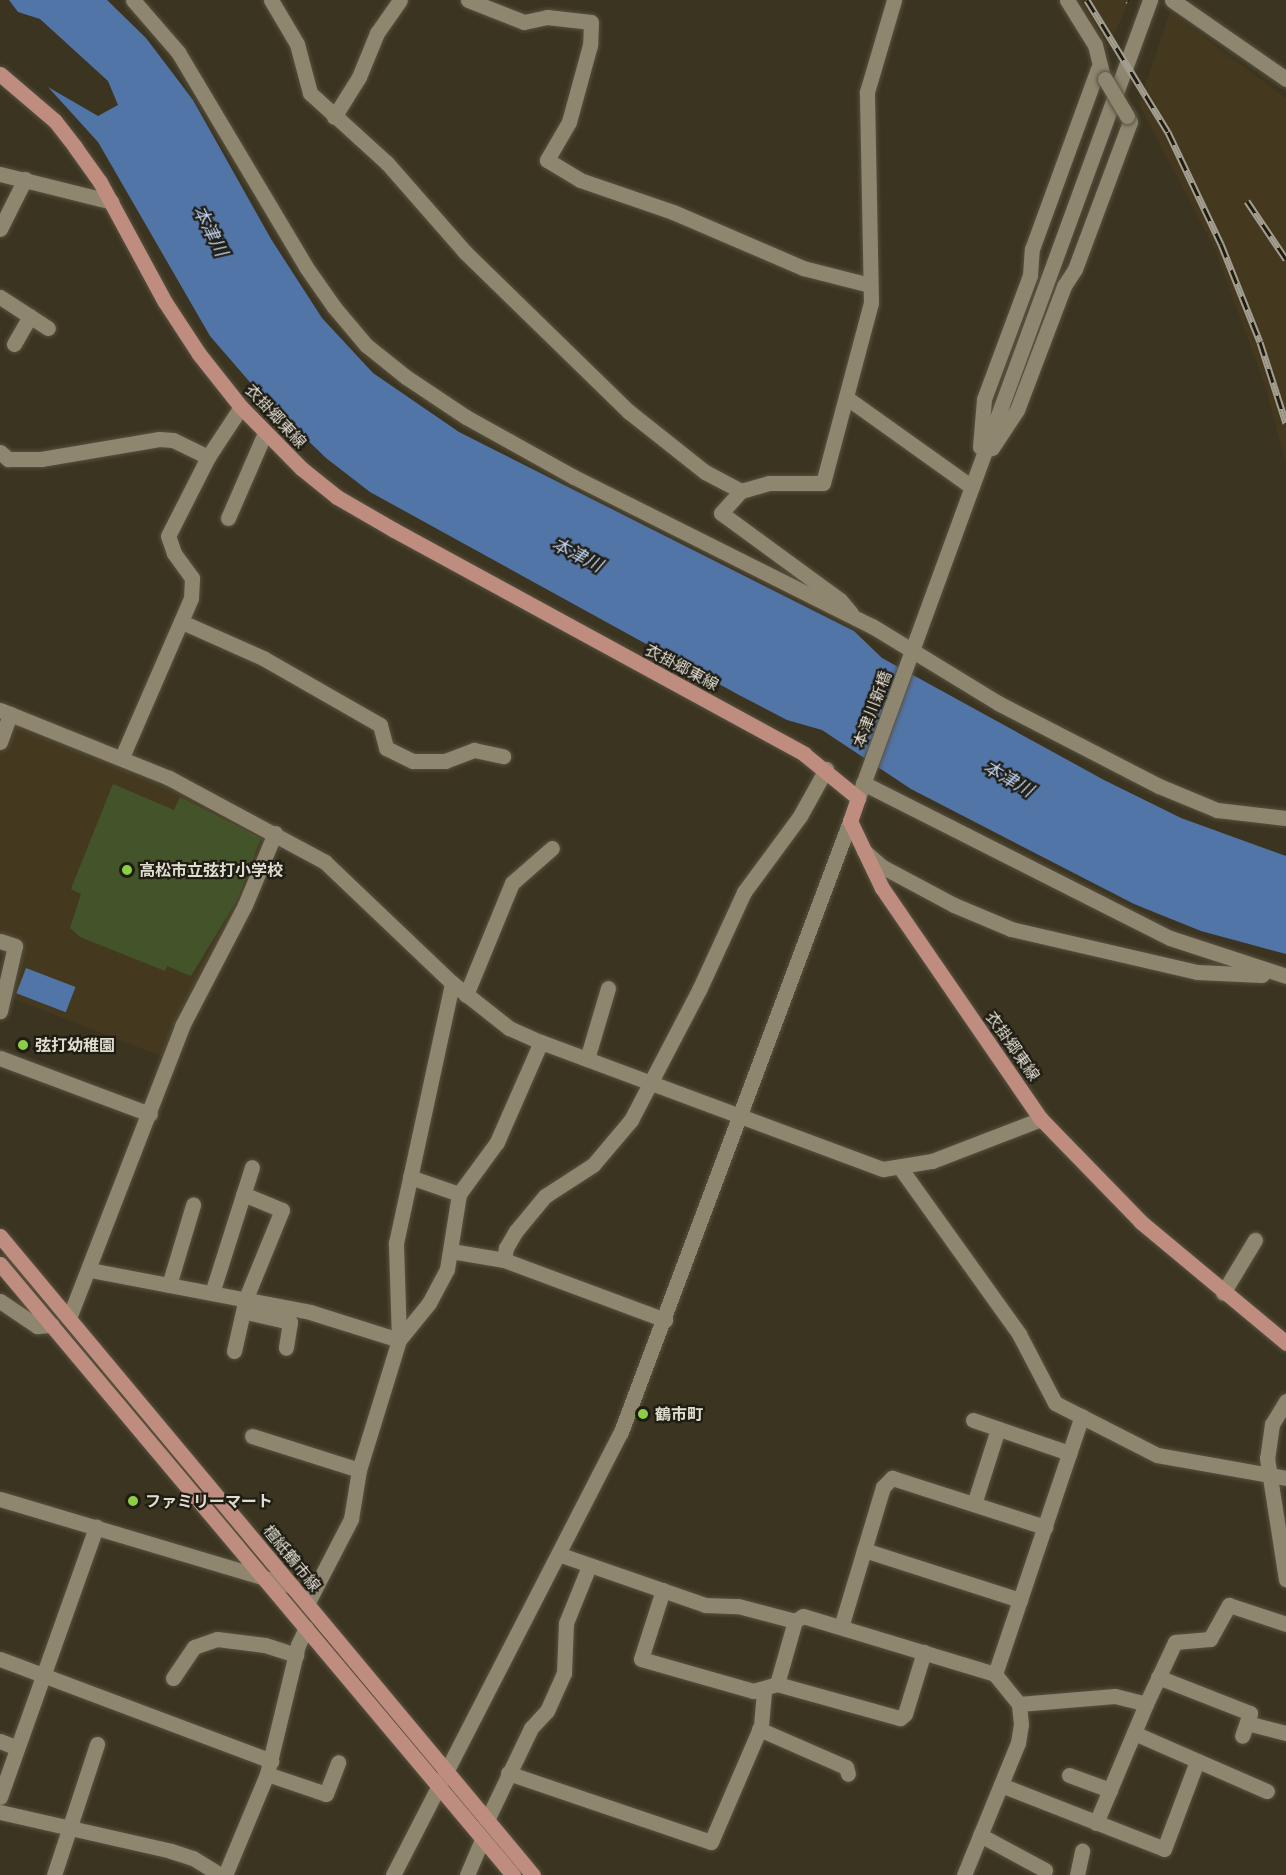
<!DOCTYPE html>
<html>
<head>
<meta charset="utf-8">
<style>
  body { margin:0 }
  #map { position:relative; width:1286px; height:1875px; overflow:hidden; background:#3b3420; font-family:"PT Sans","Noto Sans JP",sans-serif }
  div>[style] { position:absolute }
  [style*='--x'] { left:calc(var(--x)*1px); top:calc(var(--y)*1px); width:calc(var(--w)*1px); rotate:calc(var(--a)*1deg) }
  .built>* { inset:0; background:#44391f }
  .green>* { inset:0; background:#44542a }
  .water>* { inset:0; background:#5275a8; transform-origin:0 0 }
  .roads { filter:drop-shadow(0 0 2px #575140) drop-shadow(0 0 2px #575140) }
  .minor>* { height:15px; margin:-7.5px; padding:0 7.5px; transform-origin:7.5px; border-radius:7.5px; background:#8f8670 }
  .major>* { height:15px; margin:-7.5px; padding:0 7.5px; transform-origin:7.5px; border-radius:7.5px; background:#bf8d80 }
  .rail>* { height:7px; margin-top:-3.5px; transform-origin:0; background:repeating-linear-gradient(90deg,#1f1c13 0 14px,#a39e8f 0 28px); box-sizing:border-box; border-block:2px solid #a39e8f }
  .bridges { filter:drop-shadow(0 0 2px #575140) drop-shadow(0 0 2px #575140) }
  .minor-bridge>* { height:15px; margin:-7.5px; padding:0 7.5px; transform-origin:7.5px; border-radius:7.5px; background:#8f8670 }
  .dots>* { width:16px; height:16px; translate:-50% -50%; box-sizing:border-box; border:3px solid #1f1c13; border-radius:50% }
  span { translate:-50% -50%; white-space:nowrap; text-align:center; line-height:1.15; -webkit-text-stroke:4.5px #1f1c13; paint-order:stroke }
  .street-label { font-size:16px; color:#e0dcd0 }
  .poi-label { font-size:16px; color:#e0dcd0; font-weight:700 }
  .left { translate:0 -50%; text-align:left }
  .water-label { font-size:18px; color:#bed3f1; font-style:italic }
</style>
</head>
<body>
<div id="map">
  <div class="built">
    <i style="clip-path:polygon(1078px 0,1129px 0,1108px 50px)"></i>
    <i style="clip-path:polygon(1170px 12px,1286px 98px,1286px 465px,1266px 388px,1215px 249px,1139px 104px)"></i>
    <i style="clip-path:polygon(16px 720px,121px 764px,269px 836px,166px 1058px,9px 997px,13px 972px,25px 945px,0 937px,0 752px,10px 725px)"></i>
  </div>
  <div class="green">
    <i style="clip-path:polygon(113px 784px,174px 810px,180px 797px,261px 838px,237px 900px,191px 976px,167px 966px,165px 971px,80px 937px,70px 928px,81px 894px,71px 889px)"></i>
  </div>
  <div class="water">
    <i style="clip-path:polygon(9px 0,107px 0,146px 38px,193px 100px,271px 239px,322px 318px,373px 373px,459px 432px,854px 631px,882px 658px,1104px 780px,1181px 818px,1286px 856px,1286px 954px,1201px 931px,1134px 904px,911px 789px,822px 730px,787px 720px,739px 695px,370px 492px,326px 458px,261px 395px,210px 336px,98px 142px,48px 87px,98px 116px,118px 105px,108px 81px,40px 19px,18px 12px)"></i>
    <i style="left:26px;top:968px;width:53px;height:27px;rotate:21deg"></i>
  </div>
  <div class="roads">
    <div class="minor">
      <i style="--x:133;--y:0;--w:69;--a:49.1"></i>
      <i style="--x:178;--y:52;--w:250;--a:59.2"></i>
      <i style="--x:306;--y:267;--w:49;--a:55"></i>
      <i style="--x:334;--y:307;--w:50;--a:49.9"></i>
      <i style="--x:366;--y:345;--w:51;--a:38.7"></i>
      <i style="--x:406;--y:377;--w:72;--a:33.7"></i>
      <i style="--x:466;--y:417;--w:124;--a:29.1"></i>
      <i style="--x:574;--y:477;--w:333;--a:26.6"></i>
      <i style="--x:872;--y:626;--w:148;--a:31.4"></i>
      <i style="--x:998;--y:703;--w:181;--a:27.3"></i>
      <i style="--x:1159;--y:786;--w:63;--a:22.5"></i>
      <i style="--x:1217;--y:810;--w:69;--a:6.6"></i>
      <i style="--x:271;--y:0;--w:51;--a:59.4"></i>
      <i style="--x:297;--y:44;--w:51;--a:75.1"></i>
      <i style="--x:310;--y:93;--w:104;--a:42.3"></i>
      <i style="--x:387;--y:163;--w:118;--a:48.8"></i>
      <i style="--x:465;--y:252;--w:228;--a:44.3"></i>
      <i style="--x:628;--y:411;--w:98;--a:38.4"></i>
      <i style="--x:705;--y:472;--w:41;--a:27.8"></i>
      <i style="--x:468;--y:0;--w:60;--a:21.4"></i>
      <i style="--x:524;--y:22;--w:24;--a:-12"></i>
      <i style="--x:547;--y:17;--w:44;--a:6.5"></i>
      <i style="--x:591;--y:22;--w:23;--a:92"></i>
      <i style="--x:590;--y:45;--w:80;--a:105.3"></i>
      <i style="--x:569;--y:122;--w:44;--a:120.1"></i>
      <i style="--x:547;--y:160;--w:39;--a:31"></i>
      <i style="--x:580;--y:180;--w:98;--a:19"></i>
      <i style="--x:673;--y:212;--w:142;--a:23.3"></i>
      <i style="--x:803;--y:268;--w:69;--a:14.2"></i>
      <i style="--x:1067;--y:0;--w:53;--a:58.1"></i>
      <i style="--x:1095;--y:45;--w:32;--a:76"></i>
      <i style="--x:1172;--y:0;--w:139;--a:34.7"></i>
      <i style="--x:334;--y:117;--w:47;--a:-58"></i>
      <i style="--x:359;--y:77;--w:48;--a:-67.8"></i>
      <i style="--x:377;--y:33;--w:40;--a:-55.1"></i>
      <i style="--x:0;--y:174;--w:115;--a:14"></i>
      <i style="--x:0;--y:229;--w:56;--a:-63.4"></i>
      <i style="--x:0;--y:297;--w:57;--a:32.9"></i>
      <i style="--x:14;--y:344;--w:32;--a:-60"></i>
      <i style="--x:847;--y:398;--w:153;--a:35.5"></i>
      <i style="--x:980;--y:447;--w:48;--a:-85.2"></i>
      <i style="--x:984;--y:399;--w:132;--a:-69.6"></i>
      <i style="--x:1030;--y:275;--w:26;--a:-86"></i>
      <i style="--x:1032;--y:249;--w:192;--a:-69.9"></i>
      <i style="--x:992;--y:448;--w:45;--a:-56.7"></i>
      <i style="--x:1017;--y:410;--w:133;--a:-69.2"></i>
      <i style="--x:1064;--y:286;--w:20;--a:-57"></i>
      <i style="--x:1075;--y:269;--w:157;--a:-69.5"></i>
      <i style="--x:1130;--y:122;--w:7;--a:-117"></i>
      <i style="--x:0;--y:452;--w:11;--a:41"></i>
      <i style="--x:8;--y:459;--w:33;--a:0"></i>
      <i style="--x:41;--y:459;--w:120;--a:-9.6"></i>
      <i style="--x:159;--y:439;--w:14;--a:4"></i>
      <i style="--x:173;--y:440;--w:39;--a:26"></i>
      <i style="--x:228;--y:518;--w:93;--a:-66.5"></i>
      <i style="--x:851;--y:613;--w:17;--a:-130"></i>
      <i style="--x:840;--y:600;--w:147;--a:-143.8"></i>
      <i style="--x:721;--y:513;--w:30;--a:-48"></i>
      <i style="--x:741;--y:491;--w:29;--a:-16"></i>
      <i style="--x:769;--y:483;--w:54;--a:0"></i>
      <i style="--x:823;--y:483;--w:186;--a:-75.1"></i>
      <i style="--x:871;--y:303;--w:211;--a:-91.1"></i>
      <i style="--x:867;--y:92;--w:96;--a:-73.6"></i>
      <i style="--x:182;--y:622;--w:89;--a:24"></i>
      <i style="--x:263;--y:658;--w:135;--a:29.8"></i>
      <i style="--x:380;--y:725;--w:24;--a:75"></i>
      <i style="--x:386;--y:748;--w:30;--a:26"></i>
      <i style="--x:413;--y:761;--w:32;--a:0"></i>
      <i style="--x:445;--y:761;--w:31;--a:-21"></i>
      <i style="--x:474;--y:750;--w:30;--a:12"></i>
      <i style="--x:0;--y:710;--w:182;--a:21.9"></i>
      <i style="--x:169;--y:778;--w:177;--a:28.3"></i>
      <i style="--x:325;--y:862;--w:175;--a:43.6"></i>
      <i style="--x:452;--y:983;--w:73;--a:38.3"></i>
      <i style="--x:509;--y:1028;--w:35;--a:24"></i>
      <i style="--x:541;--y:1042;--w:365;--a:20.4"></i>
      <i style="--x:883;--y:1169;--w:50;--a:-9.3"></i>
      <i style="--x:932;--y:1161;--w:117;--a:-21.1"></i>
      <i style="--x:0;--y:742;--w:30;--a:-70"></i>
      <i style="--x:122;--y:757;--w:173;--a:-66.5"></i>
      <i style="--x:191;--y:598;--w:20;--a:-87"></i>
      <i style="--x:192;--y:578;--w:31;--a:-126"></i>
      <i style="--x:174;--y:553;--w:18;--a:-109"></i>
      <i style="--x:168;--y:536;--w:89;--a:-63.1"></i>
      <i style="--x:208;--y:457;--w:60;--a:-56.6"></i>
      <i style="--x:863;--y:783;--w:344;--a:26.8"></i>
      <i style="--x:1170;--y:938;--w:122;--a:18.1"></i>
      <i style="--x:858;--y:798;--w:850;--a:-69.9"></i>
      <i style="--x:864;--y:851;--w:23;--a:41"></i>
      <i style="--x:881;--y:866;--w:83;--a:28.1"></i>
      <i style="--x:954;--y:905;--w:62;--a:22.8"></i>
      <i style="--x:1011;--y:929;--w:191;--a:13"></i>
      <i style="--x:1197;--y:972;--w:65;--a:2.6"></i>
      <i style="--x:0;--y:941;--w:16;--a:18"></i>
      <i style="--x:15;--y:946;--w:67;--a:103"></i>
      <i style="--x:466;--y:995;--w:121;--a:-67.7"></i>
      <i style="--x:512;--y:883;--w:53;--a:-41.2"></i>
      <i style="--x:0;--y:1058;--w:160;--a:20.5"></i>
      <i style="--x:587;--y:1059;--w:74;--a:-73.5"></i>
      <i style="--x:901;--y:1169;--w:203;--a:54.4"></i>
      <i style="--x:1019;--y:1334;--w:78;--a:62.4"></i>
      <i style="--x:1055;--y:1403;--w:114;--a:27"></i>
      <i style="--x:1157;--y:1455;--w:131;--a:10.1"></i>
      <i style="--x:410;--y:1177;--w:52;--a:19.1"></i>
      <i style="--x:459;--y:1194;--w:64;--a:-53.8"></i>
      <i style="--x:497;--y:1142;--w:109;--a:-66.3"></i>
      <i style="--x:451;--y:1251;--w:54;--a:9.6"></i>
      <i style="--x:504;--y:1260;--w:172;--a:20.4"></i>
      <i style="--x:504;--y:1260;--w:12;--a:-81"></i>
      <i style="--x:506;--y:1248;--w:20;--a:-60"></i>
      <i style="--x:516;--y:1231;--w:45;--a:-50.4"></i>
      <i style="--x:545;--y:1196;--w:57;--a:-32.9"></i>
      <i style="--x:593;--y:1165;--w:59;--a:-49.8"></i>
      <i style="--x:631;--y:1120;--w:147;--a:-62.4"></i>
      <i style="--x:699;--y:990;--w:108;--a:-65.3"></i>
      <i style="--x:744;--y:892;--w:94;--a:-53.6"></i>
      <i style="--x:800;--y:816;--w:54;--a:-61"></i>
      <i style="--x:90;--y:1270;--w:224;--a:10.8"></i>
      <i style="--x:310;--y:1312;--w:93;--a:17.5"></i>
      <i style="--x:399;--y:1340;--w:48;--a:-51"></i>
      <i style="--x:429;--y:1303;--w:38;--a:-62"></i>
      <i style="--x:447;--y:1269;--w:76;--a:-80.9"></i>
      <i style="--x:169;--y:1285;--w:84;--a:-73.3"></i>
      <i style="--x:212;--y:1293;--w:132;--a:-72.4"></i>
      <i style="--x:1223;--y:1293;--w:62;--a:-58.9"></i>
      <i style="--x:0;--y:1301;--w:45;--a:34"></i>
      <i style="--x:37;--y:1326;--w:15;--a:-4"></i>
      <i style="--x:246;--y:1312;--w:45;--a:12.8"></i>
      <i style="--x:290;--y:1322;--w:26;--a:99"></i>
      <i style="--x:69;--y:1318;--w:313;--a:-68.8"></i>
      <i style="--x:182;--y:1026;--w:136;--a:-62.5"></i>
      <i style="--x:245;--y:905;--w:78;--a:-67.4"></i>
      <i style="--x:234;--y:1351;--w:54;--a:-77.2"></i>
      <i style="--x:246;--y:1298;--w:95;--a:-67.8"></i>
      <i style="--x:282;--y:1210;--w:42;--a:-157.7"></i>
      <i style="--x:1286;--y:1401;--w:27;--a:121"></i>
      <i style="--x:1272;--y:1424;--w:34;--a:98"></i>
      <i style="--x:1267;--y:1458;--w:123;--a:81.1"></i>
      <i style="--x:973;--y:1420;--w:102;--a:19"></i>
      <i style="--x:252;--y:1436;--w:112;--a:17.6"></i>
      <i style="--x:0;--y:1499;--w:305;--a:16.6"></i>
      <i style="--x:974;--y:1504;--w:79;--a:-72.3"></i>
      <i style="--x:864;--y:1550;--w:164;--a:17.8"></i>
      <i style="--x:561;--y:1555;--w:152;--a:19.1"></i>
      <i style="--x:705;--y:1605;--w:33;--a:2"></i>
      <i style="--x:738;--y:1606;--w:59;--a:14.7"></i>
      <i style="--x:795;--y:1621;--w:9;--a:-32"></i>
      <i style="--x:803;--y:1616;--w:201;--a:16.8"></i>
      <i style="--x:663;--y:1590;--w:72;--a:107.7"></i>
      <i style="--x:641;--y:1659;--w:116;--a:15.9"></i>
      <i style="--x:753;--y:1691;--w:25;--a:-16"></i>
      <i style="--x:777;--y:1684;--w:66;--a:-74.1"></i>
      <i style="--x:307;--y:1604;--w:96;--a:-62.6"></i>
      <i style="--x:351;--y:1519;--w:50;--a:-80.7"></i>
      <i style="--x:359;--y:1470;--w:136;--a:-72.9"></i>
      <i style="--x:399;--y:1340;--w:97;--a:-91.8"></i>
      <i style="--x:396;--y:1243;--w:266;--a:-77.8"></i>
      <i style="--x:841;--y:1627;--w:146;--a:-73.3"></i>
      <i style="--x:883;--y:1487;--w:13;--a:-45"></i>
      <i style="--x:892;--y:1478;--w:161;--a:17.8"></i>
      <i style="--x:0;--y:1659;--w:290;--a:20.6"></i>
      <i style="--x:1158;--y:1677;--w:99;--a:21.4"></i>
      <i style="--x:1250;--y:1713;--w:24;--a:109"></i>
      <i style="--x:173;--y:1678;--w:37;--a:-56"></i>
      <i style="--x:194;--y:1647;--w:24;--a:-19"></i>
      <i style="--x:217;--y:1639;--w:48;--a:7.1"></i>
      <i style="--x:265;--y:1645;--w:33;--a:18"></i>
      <i style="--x:777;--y:1684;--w:128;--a:15.5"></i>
      <i style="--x:900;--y:1718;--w:6;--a:-39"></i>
      <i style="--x:905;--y:1714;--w:65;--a:-73"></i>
      <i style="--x:1019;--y:1704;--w:96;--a:-4.8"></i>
      <i style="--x:1115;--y:1696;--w:32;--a:14"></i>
      <i style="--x:1146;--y:1704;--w:68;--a:-64.9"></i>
      <i style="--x:1175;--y:1642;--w:35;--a:-5"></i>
      <i style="--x:1210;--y:1639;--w:39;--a:-61"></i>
      <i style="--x:1229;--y:1605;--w:60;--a:18.4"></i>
      <i style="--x:1247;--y:1723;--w:40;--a:14.4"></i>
      <i style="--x:759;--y:1729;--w:95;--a:23.6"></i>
      <i style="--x:846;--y:1767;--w:7;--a:74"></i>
      <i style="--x:1134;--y:1733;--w:145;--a:23.6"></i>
      <i style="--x:0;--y:1741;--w:16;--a:22"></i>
      <i style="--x:508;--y:1773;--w:214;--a:18.8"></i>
      <i style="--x:711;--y:1842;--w:126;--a:-66.7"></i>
      <i style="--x:761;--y:1726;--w:35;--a:-85"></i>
      <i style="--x:267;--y:1774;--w:62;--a:18.7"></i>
      <i style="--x:326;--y:1794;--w:34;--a:-69"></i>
      <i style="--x:1069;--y:1775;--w:44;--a:20.1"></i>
      <i style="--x:1001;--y:1785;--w:175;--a:21.4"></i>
      <i style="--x:1164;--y:1849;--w:94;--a:-69.4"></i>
      <i style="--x:0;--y:1797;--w:287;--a:-70.4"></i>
      <i style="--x:0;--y:1812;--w:175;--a:12.8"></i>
      <i style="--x:171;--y:1851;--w:23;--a:18"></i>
      <i style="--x:193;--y:1858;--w:32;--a:32"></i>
      <i style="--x:487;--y:1820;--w:102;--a:-64.4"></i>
      <i style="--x:531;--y:1728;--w:23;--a:-47"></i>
      <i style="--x:547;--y:1711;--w:42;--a:-65.9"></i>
      <i style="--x:564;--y:1673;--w:50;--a:-87.7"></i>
      <i style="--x:566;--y:1623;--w:61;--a:-68"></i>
      <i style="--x:1096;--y:1823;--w:129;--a:-67.2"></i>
      <i style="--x:980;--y:1835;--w:74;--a:28.3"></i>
      <i style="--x:54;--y:1875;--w:138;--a:-71.8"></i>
      <i style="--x:225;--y:1875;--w:109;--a:-67.4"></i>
      <i style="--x:267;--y:1774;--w:133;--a:-76.5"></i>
      <i style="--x:298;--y:1645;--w:19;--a:-65"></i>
      <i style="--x:393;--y:1875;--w:498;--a:-62.8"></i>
      <i style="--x:621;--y:1432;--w:653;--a:-69.45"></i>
      <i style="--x:467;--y:1875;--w:39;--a:-67"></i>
      <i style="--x:964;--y:1875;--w:143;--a:-67.8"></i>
      <i style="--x:1018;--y:1743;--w:19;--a:-81"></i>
      <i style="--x:1021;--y:1724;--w:20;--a:-96"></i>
      <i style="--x:1019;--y:1704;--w:38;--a:-129"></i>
      <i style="--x:995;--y:1674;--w:272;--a:-71.4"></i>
      <i style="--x:1077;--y:1875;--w:25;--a:-78"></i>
    </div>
    <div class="major">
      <i style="--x:0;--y:74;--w:72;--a:40.5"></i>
      <i style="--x:55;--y:121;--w:33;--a:52"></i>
      <i style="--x:75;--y:147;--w:43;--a:54.5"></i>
      <i style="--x:100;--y:182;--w:136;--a:61.6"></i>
      <i style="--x:165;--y:302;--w:62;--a:56.8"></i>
      <i style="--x:199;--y:354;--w:68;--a:51.6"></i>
      <i style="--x:241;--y:407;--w:86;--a:45.5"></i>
      <i style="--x:301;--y:468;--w:46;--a:38.9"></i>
      <i style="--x:337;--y:497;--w:66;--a:30.1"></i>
      <i style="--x:394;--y:530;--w:467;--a:28.6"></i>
      <i style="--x:804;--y:754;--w:70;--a:39.2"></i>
      <i style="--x:858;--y:798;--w:24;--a:109"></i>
      <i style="--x:850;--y:821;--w:74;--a:64.5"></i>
      <i style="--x:882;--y:888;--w:280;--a:55.5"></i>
      <i style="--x:1041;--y:1119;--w:144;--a:45.8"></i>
      <i style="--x:1141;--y:1222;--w:189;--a:39.8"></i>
      <i style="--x:0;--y:1236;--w:832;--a:50.17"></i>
      <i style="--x:0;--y:1264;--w:798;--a:49.98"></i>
    </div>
  </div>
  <div class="rail">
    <i style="--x:1087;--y:0;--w:155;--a:58.5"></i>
    <i style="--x:1168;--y:132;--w:124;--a:64.7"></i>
    <i style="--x:1221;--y:244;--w:105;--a:68.3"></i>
    <i style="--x:1260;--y:342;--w:85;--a:72.2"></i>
    <i style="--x:1128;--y:0;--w:1;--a:45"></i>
    <i style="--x:1247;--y:201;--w:70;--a:56.1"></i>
  </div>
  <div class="bridges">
    <div class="minor-bridge">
      <i style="--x:1105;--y:79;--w:43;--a:59.3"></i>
    </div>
  </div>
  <div class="dots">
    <i style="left:127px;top:870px;background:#8dce44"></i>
    <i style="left:23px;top:1045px;background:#8dce44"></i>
    <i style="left:643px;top:1414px;background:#8dce44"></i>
    <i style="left:133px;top:1501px;background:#8dce44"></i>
  </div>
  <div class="street-label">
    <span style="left:276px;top:416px;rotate:47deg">衣掛郷東線</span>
    <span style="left:682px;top:667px;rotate:28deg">衣掛郷東線</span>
    <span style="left:872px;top:709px;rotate:-69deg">本津川新橋</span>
    <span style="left:1013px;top:1046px;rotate:55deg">衣掛郷東線</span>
    <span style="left:292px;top:1558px;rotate:51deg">檀紙鶴市線</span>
  </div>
  <div class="poi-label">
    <span class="left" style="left:139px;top:870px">高松市立弦打小学校</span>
    <span class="left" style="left:35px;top:1045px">弦打幼稚園</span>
    <span class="left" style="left:655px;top:1414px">鶴市町</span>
    <span class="left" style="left:145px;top:1501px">ファミリーマート</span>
  </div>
  <div class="water-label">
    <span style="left:210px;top:231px;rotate:63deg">本津川</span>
    <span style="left:577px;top:555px;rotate:27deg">本津川</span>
    <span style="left:1008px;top:779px;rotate:30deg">本津川</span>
  </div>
</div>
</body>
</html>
